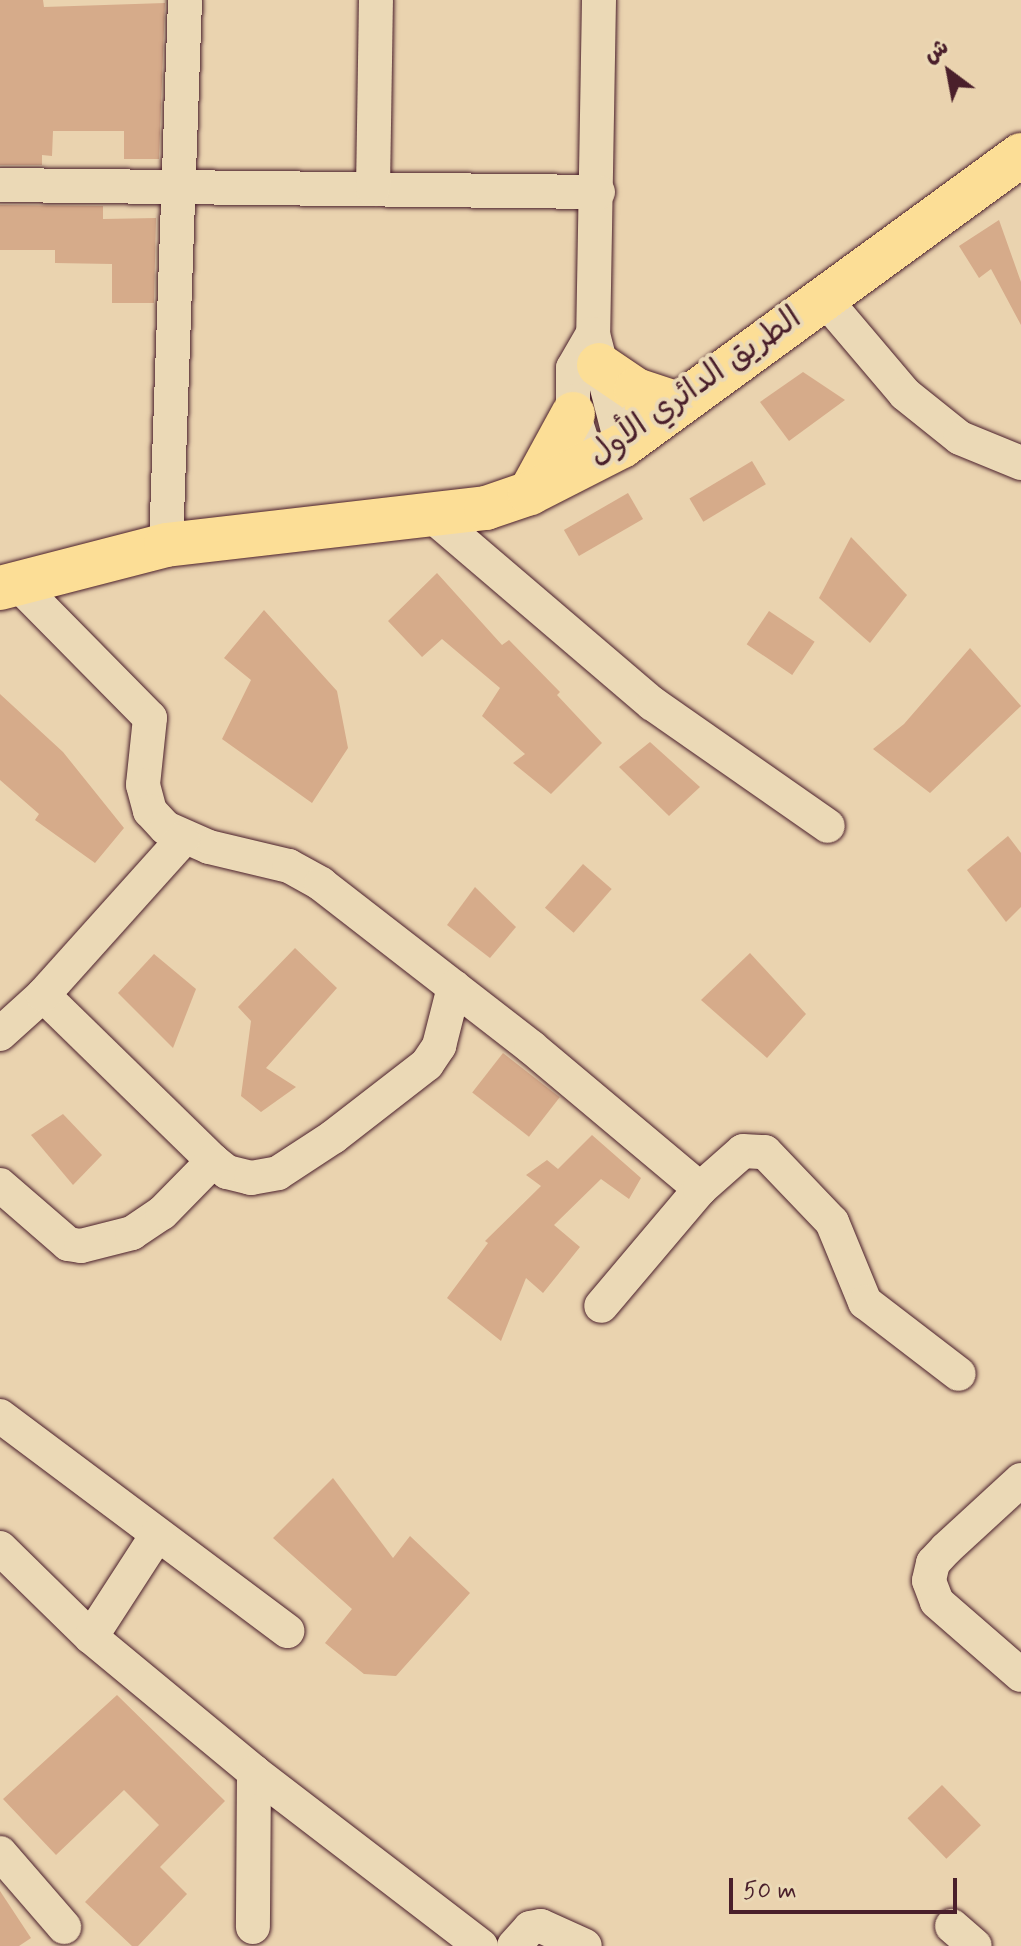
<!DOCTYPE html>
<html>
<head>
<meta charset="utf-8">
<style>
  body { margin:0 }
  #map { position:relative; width:1021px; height:1946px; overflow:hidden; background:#ead3af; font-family:Mynerve,"Playpen Sans Arabic",sans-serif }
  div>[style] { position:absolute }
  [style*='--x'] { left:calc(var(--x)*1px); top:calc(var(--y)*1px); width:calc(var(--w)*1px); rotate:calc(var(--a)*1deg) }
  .building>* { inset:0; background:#d6ab8a; transform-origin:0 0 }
  .roads { filter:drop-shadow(0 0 2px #4a1f2b) drop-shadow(0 0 2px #4a1f2b) }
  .minor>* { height:34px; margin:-17px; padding:0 17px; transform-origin:17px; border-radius:17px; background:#ebd9b6 }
  .major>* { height:44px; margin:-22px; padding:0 22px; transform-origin:22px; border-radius:22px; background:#fcde96 }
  span { translate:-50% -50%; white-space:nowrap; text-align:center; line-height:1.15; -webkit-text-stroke:8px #ebd9b6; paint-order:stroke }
  .street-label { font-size:32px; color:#4a1f2b }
  .north { position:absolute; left:909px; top:32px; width:80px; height:80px; -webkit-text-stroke:6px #ebd9b6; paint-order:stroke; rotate:328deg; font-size:22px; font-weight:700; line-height:32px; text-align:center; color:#4a1f2b }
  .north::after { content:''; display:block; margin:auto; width:28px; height:36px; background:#4a1f2b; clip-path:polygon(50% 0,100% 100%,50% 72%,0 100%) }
  .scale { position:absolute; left:729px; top:1878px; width:228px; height:36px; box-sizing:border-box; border:4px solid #4a1f2b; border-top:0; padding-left:10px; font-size:24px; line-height:28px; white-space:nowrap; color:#4a1f2b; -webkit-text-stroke:6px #ebd9b6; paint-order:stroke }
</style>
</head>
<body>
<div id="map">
  <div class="building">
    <i style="clip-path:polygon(0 0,43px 0,44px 7px,165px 3px,159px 159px,124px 159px,124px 131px,53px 131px,52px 156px,42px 155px,42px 165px,0 165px)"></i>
    <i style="clip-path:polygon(0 205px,103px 206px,103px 219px,156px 218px,154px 303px,112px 303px,112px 264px,55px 263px,55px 250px,0 250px)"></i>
    <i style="clip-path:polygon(999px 220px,1021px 282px,1021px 325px,991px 269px,979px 278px,959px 246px)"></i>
    <i style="clip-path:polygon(803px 372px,845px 400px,789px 441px,760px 402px)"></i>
    <i style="left:752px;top:461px;width:27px;height:73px;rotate:59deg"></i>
    <i style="left:628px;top:493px;width:30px;height:74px;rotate:60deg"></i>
    <i style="clip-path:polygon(851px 537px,907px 595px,870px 643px,819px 598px)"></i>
    <i style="clip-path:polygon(437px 573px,502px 645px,509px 640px,560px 692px,557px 695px,602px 743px,551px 794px,513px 763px,525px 754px,482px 716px,500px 688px,442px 639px,422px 657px,388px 621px)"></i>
    <i style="clip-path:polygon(264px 610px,337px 691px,348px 748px,312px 803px,222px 739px,251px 680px,224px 658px)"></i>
    <i style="left:769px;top:611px;width:55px;height:40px;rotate:34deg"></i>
    <i style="clip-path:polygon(970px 648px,1021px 706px,930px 793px,873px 749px,904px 724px)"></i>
    <i style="clip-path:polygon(0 694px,63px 752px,124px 828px,95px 863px,35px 820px,39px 814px,0 780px)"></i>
    <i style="clip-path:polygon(650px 742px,700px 787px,669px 816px,619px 767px)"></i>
    <i style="clip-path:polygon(1008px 836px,1021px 853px,1021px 907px,1006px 922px,967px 870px)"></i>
    <i style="left:583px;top:864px;width:38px;height:58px;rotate:41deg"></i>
    <i style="clip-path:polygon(475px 887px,516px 927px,490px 958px,447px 925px)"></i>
    <i style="clip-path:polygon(295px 948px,337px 988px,266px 1068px,296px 1087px,261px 1112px,241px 1096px,251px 1021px,238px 1007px)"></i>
    <i style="clip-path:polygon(750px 953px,806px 1014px,767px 1058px,701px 1000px)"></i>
    <i style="clip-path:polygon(154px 954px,196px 989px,173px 1048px,118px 993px)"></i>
    <i style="left:503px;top:1053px;width:72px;height:50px;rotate:38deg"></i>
    <i style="clip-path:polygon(63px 1114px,102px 1155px,73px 1185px,31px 1135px)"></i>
    <i style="clip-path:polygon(592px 1135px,641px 1178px,629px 1199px,601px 1179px,554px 1225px,580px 1247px,543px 1293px,526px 1278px,501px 1341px,447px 1298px,488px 1243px,485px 1241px,541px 1186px,526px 1175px,547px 1160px,558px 1169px)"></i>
    <i style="clip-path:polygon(333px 1478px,393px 1558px,410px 1536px,470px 1593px,396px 1676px,364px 1674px,325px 1643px,352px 1609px,273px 1538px)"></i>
    <i style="clip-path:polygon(117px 1695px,225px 1801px,160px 1867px,187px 1894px,138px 1946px,132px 1946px,85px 1902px,159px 1825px,124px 1790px,56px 1855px,3px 1799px)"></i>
    <i style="left:942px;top:1785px;width:56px;height:48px;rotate:46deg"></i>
    <i style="clip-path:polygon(0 1891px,31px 1938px,19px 1946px,0 1946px)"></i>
  </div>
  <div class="roads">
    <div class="minor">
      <i style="--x:599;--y:0;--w:334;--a:91"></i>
      <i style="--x:593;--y:334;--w:116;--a:75.5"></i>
      <i style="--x:0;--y:185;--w:598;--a:0.67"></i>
      <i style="--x:373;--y:189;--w:189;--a:-89.1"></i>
      <i style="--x:822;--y:296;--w:128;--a:49.7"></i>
      <i style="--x:905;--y:394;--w:70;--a:38.7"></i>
      <i style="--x:960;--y:438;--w:66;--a:22.3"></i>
      <i style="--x:581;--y:438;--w:25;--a:-108"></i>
      <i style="--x:573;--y:414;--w:46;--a:-90"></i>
      <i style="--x:573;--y:368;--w:39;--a:-60"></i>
      <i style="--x:429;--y:513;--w:294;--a:40.5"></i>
      <i style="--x:653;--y:704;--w:213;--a:34.9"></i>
      <i style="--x:166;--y:545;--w:545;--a:-88"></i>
      <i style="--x:18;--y:584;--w:188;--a:45.4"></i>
      <i style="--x:150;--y:718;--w:67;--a:96"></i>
      <i style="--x:143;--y:785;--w:27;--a:75"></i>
      <i style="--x:150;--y:811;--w:23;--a:47"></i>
      <i style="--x:166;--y:828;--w:47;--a:23.8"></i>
      <i style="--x:209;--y:847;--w:82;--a:13.4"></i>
      <i style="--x:289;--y:866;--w:37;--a:29"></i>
      <i style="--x:321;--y:884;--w:266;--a:37.8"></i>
      <i style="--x:531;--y:1047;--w:221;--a:40"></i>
      <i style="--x:700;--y:1189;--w:153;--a:130.2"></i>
      <i style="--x:43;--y:995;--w:238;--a:44.3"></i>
      <i style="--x:213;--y:1161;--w:18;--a:38"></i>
      <i style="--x:227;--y:1172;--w:25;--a:14"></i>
      <i style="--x:251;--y:1178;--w:27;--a:-10"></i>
      <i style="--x:278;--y:1173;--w:66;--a:-33.2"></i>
      <i style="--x:333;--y:1137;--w:119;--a:-37.8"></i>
      <i style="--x:427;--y:1064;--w:22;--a:-56"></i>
      <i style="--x:439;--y:1046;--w:61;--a:-75.7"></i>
      <i style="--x:0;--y:1034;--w:58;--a:-42.2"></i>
      <i style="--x:43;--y:995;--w:210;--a:-48.1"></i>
      <i style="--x:0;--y:1185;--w:90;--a:40.9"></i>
      <i style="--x:68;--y:1244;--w:13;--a:9"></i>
      <i style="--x:81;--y:1246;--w:53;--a:-14.3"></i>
      <i style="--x:132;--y:1233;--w:36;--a:-34"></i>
      <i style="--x:162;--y:1213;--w:73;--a:-45.6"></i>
      <i style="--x:700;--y:1189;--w:57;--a:-41.5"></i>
      <i style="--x:743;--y:1151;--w:22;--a:3"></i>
      <i style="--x:765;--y:1152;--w:97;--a:46.3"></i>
      <i style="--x:832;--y:1222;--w:87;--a:67.6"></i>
      <i style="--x:865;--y:1302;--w:118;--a:37.5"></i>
      <i style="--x:0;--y:1416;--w:359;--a:36.8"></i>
      <i style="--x:1021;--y:1480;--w:102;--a:137.4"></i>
      <i style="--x:946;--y:1549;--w:19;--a:133"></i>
      <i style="--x:933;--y:1563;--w:18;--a:103"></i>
      <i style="--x:929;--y:1581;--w:22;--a:69"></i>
      <i style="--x:937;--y:1602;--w:111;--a:41"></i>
      <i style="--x:0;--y:1548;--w:127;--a:44.4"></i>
      <i style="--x:91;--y:1637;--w:212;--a:39.6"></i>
      <i style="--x:254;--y:1772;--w:155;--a:90.4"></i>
      <i style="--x:91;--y:1637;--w:121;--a:-57.1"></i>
      <i style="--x:254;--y:1772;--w:286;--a:37.5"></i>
      <i style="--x:0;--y:1853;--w:98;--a:49.1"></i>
      <i style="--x:952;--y:1926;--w:30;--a:41"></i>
      <i style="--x:514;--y:1946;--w:24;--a:-48"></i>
      <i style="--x:530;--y:1928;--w:11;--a:-10"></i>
      <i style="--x:541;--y:1926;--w:48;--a:24.4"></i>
    </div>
    <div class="major">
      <i style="--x:599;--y:365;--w:45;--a:34"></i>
      <i style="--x:636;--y:390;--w:41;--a:18.4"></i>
      <i style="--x:530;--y:493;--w:90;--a:-61.4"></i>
      <i style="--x:0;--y:588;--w:171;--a:-14.5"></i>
      <i style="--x:166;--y:545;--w:322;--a:-6.6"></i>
      <i style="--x:486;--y:508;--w:46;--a:-18.8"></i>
      <i style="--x:530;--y:493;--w:103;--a:-27.1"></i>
      <i style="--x:622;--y:446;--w:494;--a:-36.1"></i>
    </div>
  </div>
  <div class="street-label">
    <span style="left:695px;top:387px;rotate:-35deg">الطريق الدائري الأول</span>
  </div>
  <div class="north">ش</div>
  <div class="scale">50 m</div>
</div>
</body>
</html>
